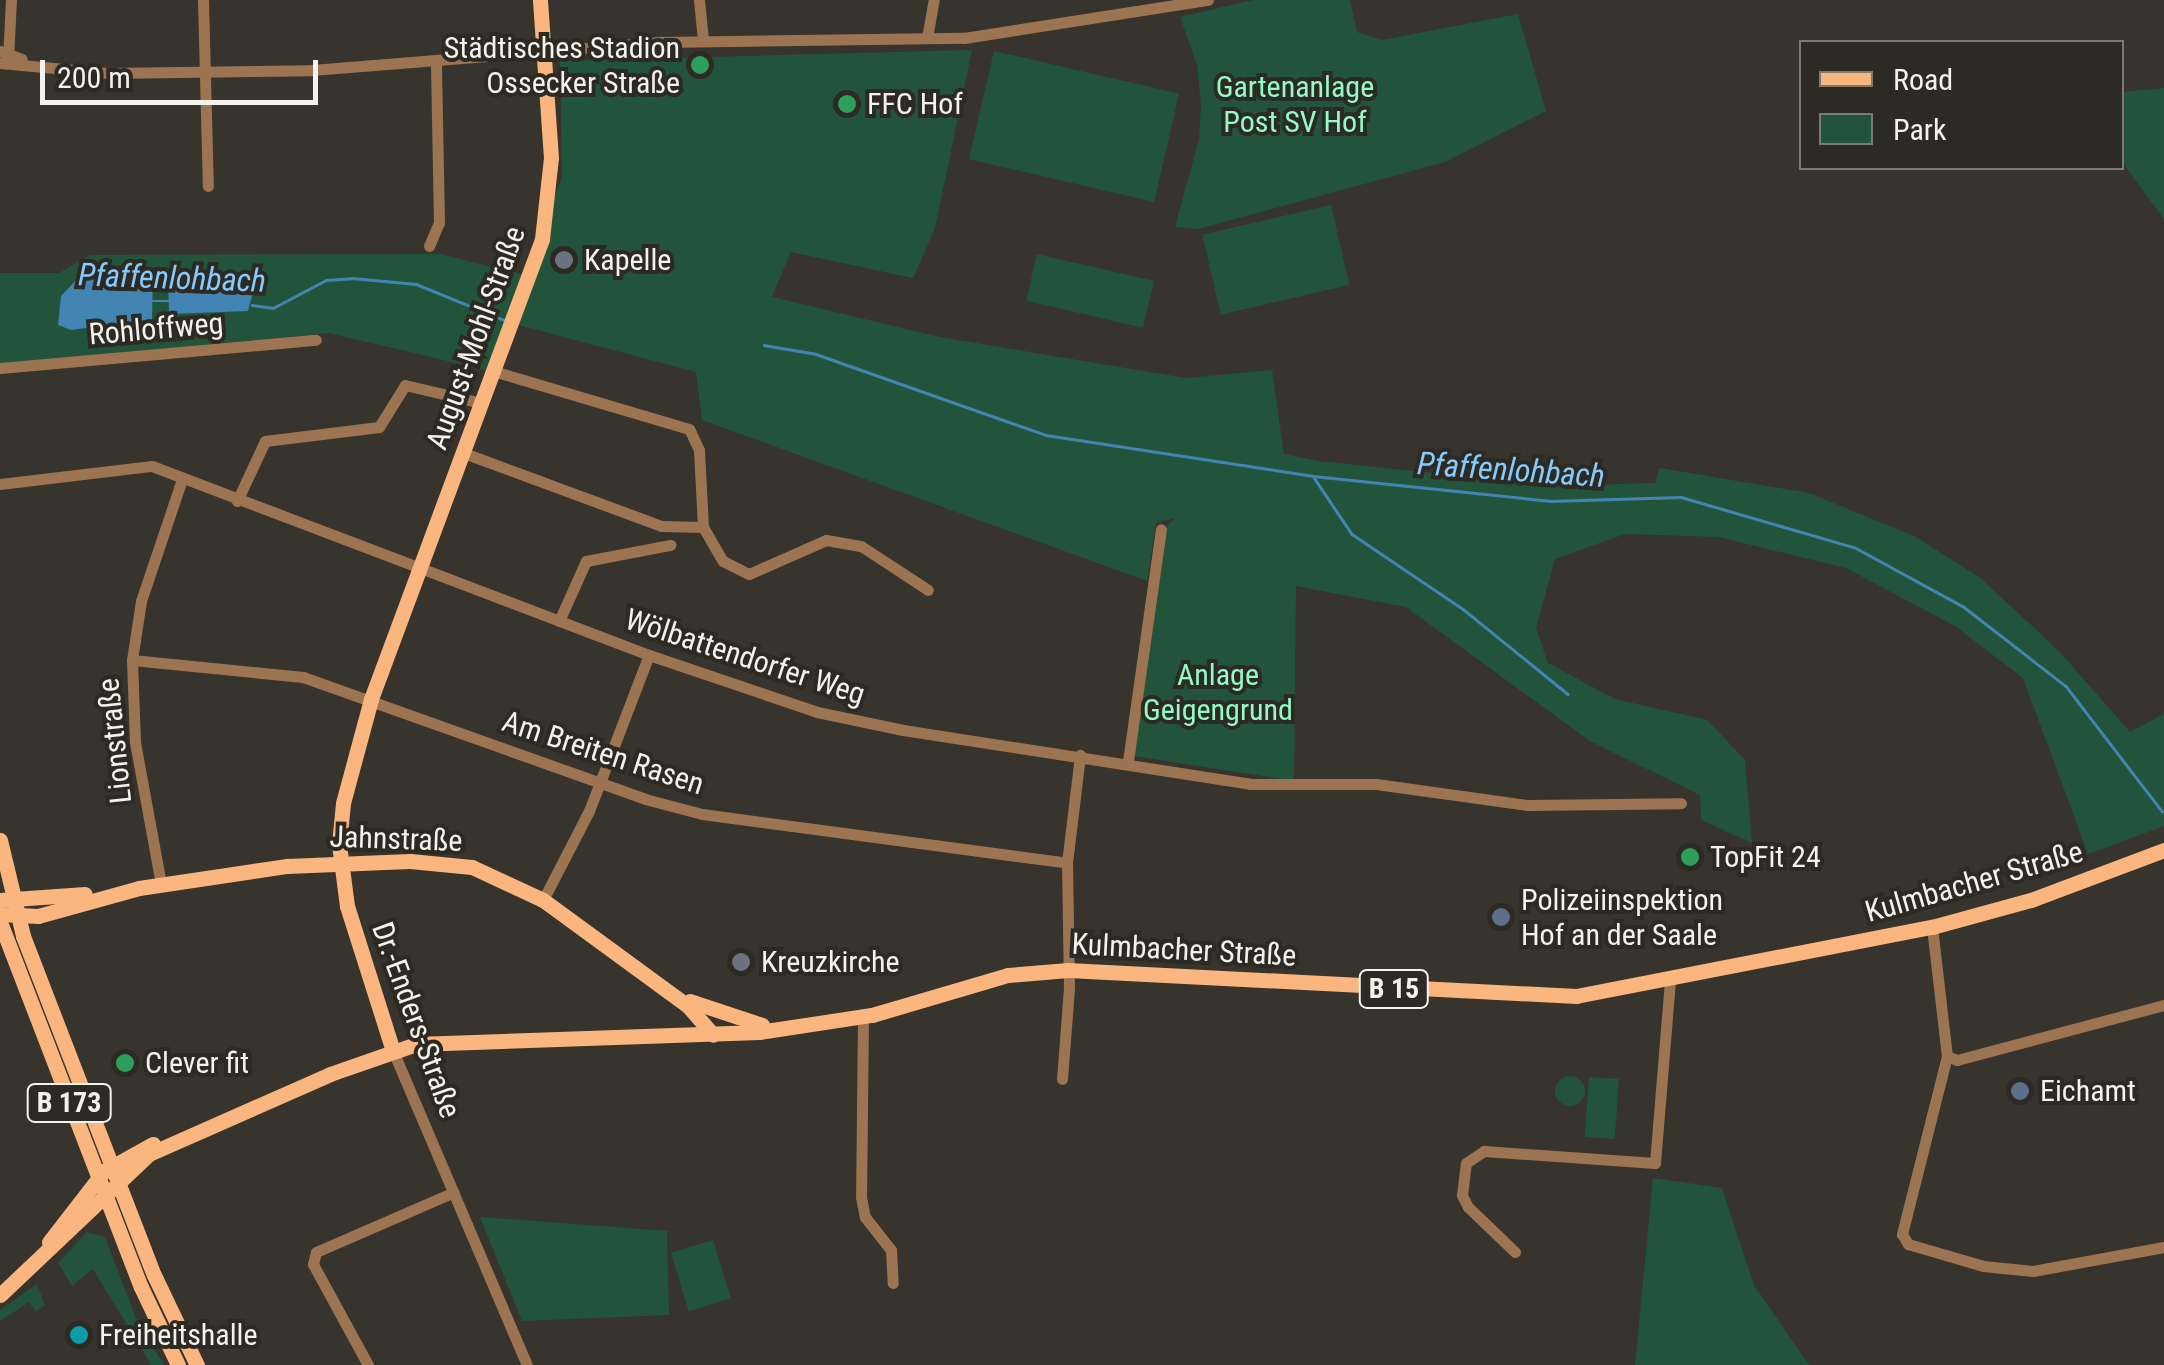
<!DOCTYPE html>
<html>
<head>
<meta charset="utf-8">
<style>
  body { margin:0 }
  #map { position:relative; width:2164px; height:1365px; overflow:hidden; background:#37342d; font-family:"Roboto Condensed",sans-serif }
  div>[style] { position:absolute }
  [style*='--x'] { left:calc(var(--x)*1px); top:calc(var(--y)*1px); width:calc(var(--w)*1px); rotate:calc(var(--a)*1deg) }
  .green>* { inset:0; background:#22543b; transform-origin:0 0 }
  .round { border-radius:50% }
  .water>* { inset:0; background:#4385b2 }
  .stream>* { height:2.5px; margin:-1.25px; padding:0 1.25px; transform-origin:1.25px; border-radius:1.25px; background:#4385b2 }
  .minor>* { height:11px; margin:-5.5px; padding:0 5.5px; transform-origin:5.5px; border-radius:5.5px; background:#9d7452 }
  .major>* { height:15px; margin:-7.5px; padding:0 7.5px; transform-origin:7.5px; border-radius:7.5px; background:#fab67e }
  .dots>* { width:28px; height:28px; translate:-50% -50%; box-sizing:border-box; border:5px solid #2d2a23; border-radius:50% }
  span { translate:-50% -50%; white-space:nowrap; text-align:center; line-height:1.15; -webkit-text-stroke:8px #2d2a23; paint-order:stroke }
  .shield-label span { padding:2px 8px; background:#2d2a23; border:2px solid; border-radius:8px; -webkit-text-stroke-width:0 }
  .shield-label { font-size:28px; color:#f4f2ed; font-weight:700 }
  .poi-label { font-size:30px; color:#f4f2ed }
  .right { translate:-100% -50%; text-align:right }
  .left { translate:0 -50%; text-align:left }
  .park-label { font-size:30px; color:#91fcc4 }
  .street-label { font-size:30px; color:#f4f2ed }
  .water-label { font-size:32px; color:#85cbff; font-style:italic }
  .legend { position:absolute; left:1799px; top:40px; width:325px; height:130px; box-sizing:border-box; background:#2d2a23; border:2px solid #7d7a74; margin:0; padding:12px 18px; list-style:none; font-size:30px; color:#f4f2ed }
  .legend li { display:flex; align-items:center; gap:20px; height:50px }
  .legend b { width:50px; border:2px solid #7d7a74 }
  .scale { position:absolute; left:40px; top:60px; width:278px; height:45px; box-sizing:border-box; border:5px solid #f4f2ed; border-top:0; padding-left:12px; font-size:30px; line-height:35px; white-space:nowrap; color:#f4f2ed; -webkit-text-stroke:8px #2d2a23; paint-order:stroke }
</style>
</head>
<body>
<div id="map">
  <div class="green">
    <i style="clip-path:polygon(1253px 0,1350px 0,1357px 32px,1382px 40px,1518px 14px,1546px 111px,1445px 162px,1198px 229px,1175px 227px,1199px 139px,1201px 104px,1197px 65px,1180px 17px)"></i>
    <i style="clip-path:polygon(972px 50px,935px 228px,913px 278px,791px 252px,772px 297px,940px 337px,1186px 378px,1272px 370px,1284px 454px,1318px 461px,1558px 486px,1655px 483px,1660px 468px,1809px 493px,1914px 536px,1979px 577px,2058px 650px,2130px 732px,2164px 714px,2164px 826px,2088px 854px,2023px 678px,1955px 626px,1846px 568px,1719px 537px,1625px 534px,1555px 559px,1536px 628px,1548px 663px,1615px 699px,1707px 720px,1745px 760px,1752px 843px,1701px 820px,1700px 795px,1590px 741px,1406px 607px,1296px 586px,1294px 781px,1134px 756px,1167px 526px,1175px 518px,1156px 523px,1147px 581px,702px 420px,696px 372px,511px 323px,490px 371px,329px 333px,0 364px,0 273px,59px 273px,90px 255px,440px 254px,528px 276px,562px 176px,560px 61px)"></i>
    <i style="left:994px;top:51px;width:190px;height:111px;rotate:13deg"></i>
    <i style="clip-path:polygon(2164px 88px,2164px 219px,2122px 162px,2122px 92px)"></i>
    <i style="left:1331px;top:205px;width:82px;height:132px;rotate:77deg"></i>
    <i style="left:1037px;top:254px;width:120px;height:48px;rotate:13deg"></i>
    <i class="round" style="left:1555px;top:1076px;width:30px;height:30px"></i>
    <i style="left:1589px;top:1077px;width:30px;height:60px;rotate:4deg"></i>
    <i style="clip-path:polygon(1653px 1178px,1722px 1188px,1754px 1285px,1809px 1365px,1635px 1365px)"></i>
    <i style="clip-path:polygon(480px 1217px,667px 1231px,669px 1315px,522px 1321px)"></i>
    <i style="clip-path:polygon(87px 1232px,105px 1237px,136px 1318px,164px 1365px,151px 1365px,93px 1269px,72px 1286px,58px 1263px)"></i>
    <i style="left:713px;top:1240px;width:61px;height:44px;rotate:73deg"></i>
    <i style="clip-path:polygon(37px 1284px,45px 1305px,36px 1311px,29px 1302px,0 1321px,0 1310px)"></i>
  </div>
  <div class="water">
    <i style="clip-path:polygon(113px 267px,153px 272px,152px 319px,71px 330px,58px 325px,61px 296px,78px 278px)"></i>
    <i style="clip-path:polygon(208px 271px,253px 292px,248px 311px,169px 314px,168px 272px)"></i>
  </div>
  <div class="stream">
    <i style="--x:152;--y:301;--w:17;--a:0"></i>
    <i style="--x:252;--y:305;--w:21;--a:8"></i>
    <i style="--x:273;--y:308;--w:60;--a:-27.8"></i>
    <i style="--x:326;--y:280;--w:26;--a:-4"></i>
    <i style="--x:352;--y:278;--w:64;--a:5.4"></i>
    <i style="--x:416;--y:284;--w:95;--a:22.2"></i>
    <i style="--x:764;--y:345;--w:53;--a:9.8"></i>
    <i style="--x:816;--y:354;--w:244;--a:19.4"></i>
    <i style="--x:1046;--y:435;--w:270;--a:8.7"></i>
    <i style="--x:1313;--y:476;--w:237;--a:6"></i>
    <i style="--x:1549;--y:501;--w:132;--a:-1.7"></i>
    <i style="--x:1681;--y:497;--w:182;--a:16.2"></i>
    <i style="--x:1856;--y:548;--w:123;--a:28.6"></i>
    <i style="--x:1964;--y:607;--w:129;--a:37.8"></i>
    <i style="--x:2066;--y:686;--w:158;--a:52.5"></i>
    <i style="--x:1313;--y:476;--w:70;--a:56.1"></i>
    <i style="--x:1352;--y:534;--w:134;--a:34"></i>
    <i style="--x:1463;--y:609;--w:135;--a:39"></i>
  </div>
  <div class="minor">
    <i style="--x:203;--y:0;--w:186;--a:88.5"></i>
    <i style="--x:699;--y:0;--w:40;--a:84.3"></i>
    <i style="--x:927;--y:38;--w:39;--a:-80"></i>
    <i style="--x:0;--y:51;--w:23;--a:20"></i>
    <i style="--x:8;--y:59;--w:59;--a:-87.1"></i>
    <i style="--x:0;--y:63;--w:107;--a:5.3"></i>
    <i style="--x:107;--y:73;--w:205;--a:-0.8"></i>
    <i style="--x:312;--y:70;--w:351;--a:-4.6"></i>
    <i style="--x:662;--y:42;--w:302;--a:-0.8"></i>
    <i style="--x:964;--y:38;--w:247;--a:-8.9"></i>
    <i style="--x:429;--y:246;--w:25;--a:-67"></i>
    <i style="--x:439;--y:223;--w:163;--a:-91.1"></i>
    <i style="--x:0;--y:368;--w:317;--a:-5.1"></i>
    <i style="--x:464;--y:453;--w:210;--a:20.3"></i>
    <i style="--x:661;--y:526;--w:42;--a:1.4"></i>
    <i style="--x:703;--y:527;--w:77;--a:-93"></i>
    <i style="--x:699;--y:450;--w:23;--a:-115"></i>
    <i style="--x:689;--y:429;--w:201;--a:-163.5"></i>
    <i style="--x:0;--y:484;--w:153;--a:-6.8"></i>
    <i style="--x:152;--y:466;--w:532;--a:20.82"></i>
    <i style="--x:649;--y:655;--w:177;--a:18.7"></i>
    <i style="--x:817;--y:712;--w:88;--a:11.8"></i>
    <i style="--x:903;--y:730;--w:351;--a:8.8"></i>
    <i style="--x:1250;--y:784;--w:126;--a:0"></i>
    <i style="--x:1376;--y:784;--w:153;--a:7.9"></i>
    <i style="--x:1528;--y:805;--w:153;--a:-0.7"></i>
    <i style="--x:237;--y:501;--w:66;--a:-65"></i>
    <i style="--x:265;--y:441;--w:115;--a:-7"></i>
    <i style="--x:379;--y:427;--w:49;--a:-58.2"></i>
    <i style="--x:405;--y:385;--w:79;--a:13.2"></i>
    <i style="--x:703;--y:527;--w:39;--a:60"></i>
    <i style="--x:723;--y:561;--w:29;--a:27"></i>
    <i style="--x:749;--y:574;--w:84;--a:-23.8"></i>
    <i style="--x:826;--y:540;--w:36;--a:10"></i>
    <i style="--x:861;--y:546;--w:80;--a:33.3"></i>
    <i style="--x:559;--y:621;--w:66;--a:-65.8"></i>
    <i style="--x:586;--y:561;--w:86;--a:-10.8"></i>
    <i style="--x:132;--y:660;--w:172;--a:5.7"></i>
    <i style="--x:303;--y:677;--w:363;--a:19.6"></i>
    <i style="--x:645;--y:799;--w:59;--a:14.7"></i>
    <i style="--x:702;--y:814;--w:368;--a:7.6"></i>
    <i style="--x:1128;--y:761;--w:234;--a:-81.9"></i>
    <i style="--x:161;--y:884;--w:144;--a:-100.4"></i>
    <i style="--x:135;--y:742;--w:82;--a:-92.1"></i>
    <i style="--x:132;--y:660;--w:60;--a:-81.3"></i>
    <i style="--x:141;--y:601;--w:129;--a:-71.4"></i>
    <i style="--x:543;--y:900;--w:100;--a:-62.7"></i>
    <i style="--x:589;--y:811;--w:167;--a:-69"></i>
    <i style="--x:1932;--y:927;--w:130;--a:83.4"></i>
    <i style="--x:1947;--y:1056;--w:184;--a:104.2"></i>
    <i style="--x:1902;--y:1234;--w:12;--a:59"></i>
    <i style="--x:1908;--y:1244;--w:78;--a:16.3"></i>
    <i style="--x:1983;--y:1266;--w:50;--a:5.7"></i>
    <i style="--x:2033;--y:1271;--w:133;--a:-10.4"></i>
    <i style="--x:863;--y:1016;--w:181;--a:90.6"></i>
    <i style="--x:861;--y:1197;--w:20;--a:79"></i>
    <i style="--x:865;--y:1217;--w:42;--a:51.8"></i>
    <i style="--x:891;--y:1250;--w:33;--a:87"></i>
    <i style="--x:393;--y:1051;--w:341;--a:66.9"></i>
    <i style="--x:1947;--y:1056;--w:11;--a:22"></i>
    <i style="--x:1957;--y:1060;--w:214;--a:-14.9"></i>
    <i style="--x:1062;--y:1079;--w:90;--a:-85.6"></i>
    <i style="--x:1069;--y:989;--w:126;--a:-90.9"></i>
    <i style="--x:1067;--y:863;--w:109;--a:-83.1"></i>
    <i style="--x:1515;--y:1252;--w:65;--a:-136.2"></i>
    <i style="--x:1468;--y:1207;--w:13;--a:-117"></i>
    <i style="--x:1462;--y:1195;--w:32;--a:-83"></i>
    <i style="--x:1466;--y:1163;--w:22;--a:-34"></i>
    <i style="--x:1484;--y:1151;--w:171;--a:4"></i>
    <i style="--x:1655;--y:1163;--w:182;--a:-85.3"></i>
    <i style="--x:368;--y:1365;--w:115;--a:-118.6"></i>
    <i style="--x:313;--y:1264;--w:12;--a:-76"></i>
    <i style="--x:316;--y:1252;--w:150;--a:-23.5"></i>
  </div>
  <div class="major">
    <i style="--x:0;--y:840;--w:99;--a:76.5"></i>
    <i style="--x:23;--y:936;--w:363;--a:68.9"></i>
    <i style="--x:154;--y:1275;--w:100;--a:64.5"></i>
    <i style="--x:0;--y:900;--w:85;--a:-4"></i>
    <i style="--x:0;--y:914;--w:38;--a:3"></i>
    <i style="--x:38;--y:916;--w:105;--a:-15.5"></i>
    <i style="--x:139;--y:888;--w:150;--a:-8.5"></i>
    <i style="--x:287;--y:866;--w:123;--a:-2.3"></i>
    <i style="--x:410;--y:861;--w:62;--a:5.5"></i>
    <i style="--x:472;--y:867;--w:78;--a:24.9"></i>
    <i style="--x:543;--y:900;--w:180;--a:36.2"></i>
    <i style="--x:688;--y:1006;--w:38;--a:49"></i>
    <i style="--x:0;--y:922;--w:391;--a:68.9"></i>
    <i style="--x:141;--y:1287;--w:86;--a:64.6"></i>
    <i style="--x:690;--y:1001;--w:76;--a:18.4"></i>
    <i style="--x:393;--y:1051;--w:152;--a:-107.6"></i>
    <i style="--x:347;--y:906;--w:63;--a:-97.4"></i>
    <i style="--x:339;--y:844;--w:41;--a:-84.4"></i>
    <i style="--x:343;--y:803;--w:108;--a:-74.9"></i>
    <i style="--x:371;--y:699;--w:491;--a:-69.6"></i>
    <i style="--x:542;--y:239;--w:81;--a:-83.7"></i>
    <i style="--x:551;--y:158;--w:158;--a:-94"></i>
    <i style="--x:49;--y:1242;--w:90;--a:-52.2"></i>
    <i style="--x:104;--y:1171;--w:56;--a:-28.9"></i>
    <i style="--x:0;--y:1295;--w:205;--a:-43.4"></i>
    <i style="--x:149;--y:1154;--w:198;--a:-23.8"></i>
    <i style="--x:330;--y:1074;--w:91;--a:-19.2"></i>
    <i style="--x:416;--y:1044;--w:343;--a:-2"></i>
    <i style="--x:759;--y:1032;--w:114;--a:-8.6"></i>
    <i style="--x:872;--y:1015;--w:142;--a:-16.4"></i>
    <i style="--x:1008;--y:975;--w:60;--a:-4.8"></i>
    <i style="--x:1068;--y:970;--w:509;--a:2.93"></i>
    <i style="--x:1576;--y:996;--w:363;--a:-11"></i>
    <i style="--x:1932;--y:927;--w:103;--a:-15.3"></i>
    <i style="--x:2031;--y:900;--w:142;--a:-20.6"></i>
  </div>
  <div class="dots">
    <i style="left:700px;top:65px;background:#2e9e5b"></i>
    <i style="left:847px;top:104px;background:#2e9e5b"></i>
    <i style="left:564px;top:260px;background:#6b7280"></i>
    <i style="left:1690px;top:857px;background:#2e9e5b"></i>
    <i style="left:1501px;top:917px;background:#5c6f8a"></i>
    <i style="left:741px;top:962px;background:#6b7280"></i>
    <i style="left:125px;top:1063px;background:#2e9e5b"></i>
    <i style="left:2020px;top:1091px;background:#5c6f8a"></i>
    <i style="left:79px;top:1335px;background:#0f9aa8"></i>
  </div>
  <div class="shield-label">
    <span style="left:1394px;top:989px">B 15</span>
    <span style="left:69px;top:1103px">B 173</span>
  </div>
  <div class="poi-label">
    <span class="right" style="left:680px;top:65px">Städtisches Stadion<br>Ossecker Straße</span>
    <span class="left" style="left:867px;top:104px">FFC Hof</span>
    <span class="left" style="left:584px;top:260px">Kapelle</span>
    <span class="left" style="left:1710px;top:857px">TopFit 24</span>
    <span class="left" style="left:1521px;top:917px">Polizeiinspektion<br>Hof an der Saale</span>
    <span class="left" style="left:761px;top:962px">Kreuzkirche</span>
    <span class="left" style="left:145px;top:1063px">Clever fit</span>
    <span class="left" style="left:2040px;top:1091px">Eichamt</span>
    <span class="left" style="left:99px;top:1335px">Freiheitshalle</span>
  </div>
  <div class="park-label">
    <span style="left:1295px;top:104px">Gartenanlage<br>Post SV Hof</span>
    <span style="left:1218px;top:692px">Anlage<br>Geigengrund</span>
  </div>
  <div class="street-label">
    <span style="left:156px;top:329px;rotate:-5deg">Rohloffweg</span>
    <span style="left:476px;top:338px;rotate:-70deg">August-Mohl-Straße</span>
    <span style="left:745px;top:657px;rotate:18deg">Wölbattendorfer Weg</span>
    <span style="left:115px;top:741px;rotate:-96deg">Lionstraße</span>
    <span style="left:603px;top:753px;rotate:18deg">Am Breiten Rasen</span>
    <span style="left:396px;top:839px;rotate:2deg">Jahnstraße</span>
    <span style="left:1974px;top:882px;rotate:-16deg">Kulmbacher Straße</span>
    <span style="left:1184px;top:950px;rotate:3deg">Kulmbacher Straße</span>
    <span style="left:416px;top:1020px;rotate:70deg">Dr.-Enders-Straße</span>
  </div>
  <div class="water-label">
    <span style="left:172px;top:278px;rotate:2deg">Pfaffenlohbach</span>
    <span style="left:1511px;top:470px;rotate:4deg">Pfaffenlohbach</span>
  </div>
  <ul class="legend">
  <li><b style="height:12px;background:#fab67e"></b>Road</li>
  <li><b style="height:28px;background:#22543b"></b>Park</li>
  </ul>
  <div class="scale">200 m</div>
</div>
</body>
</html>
